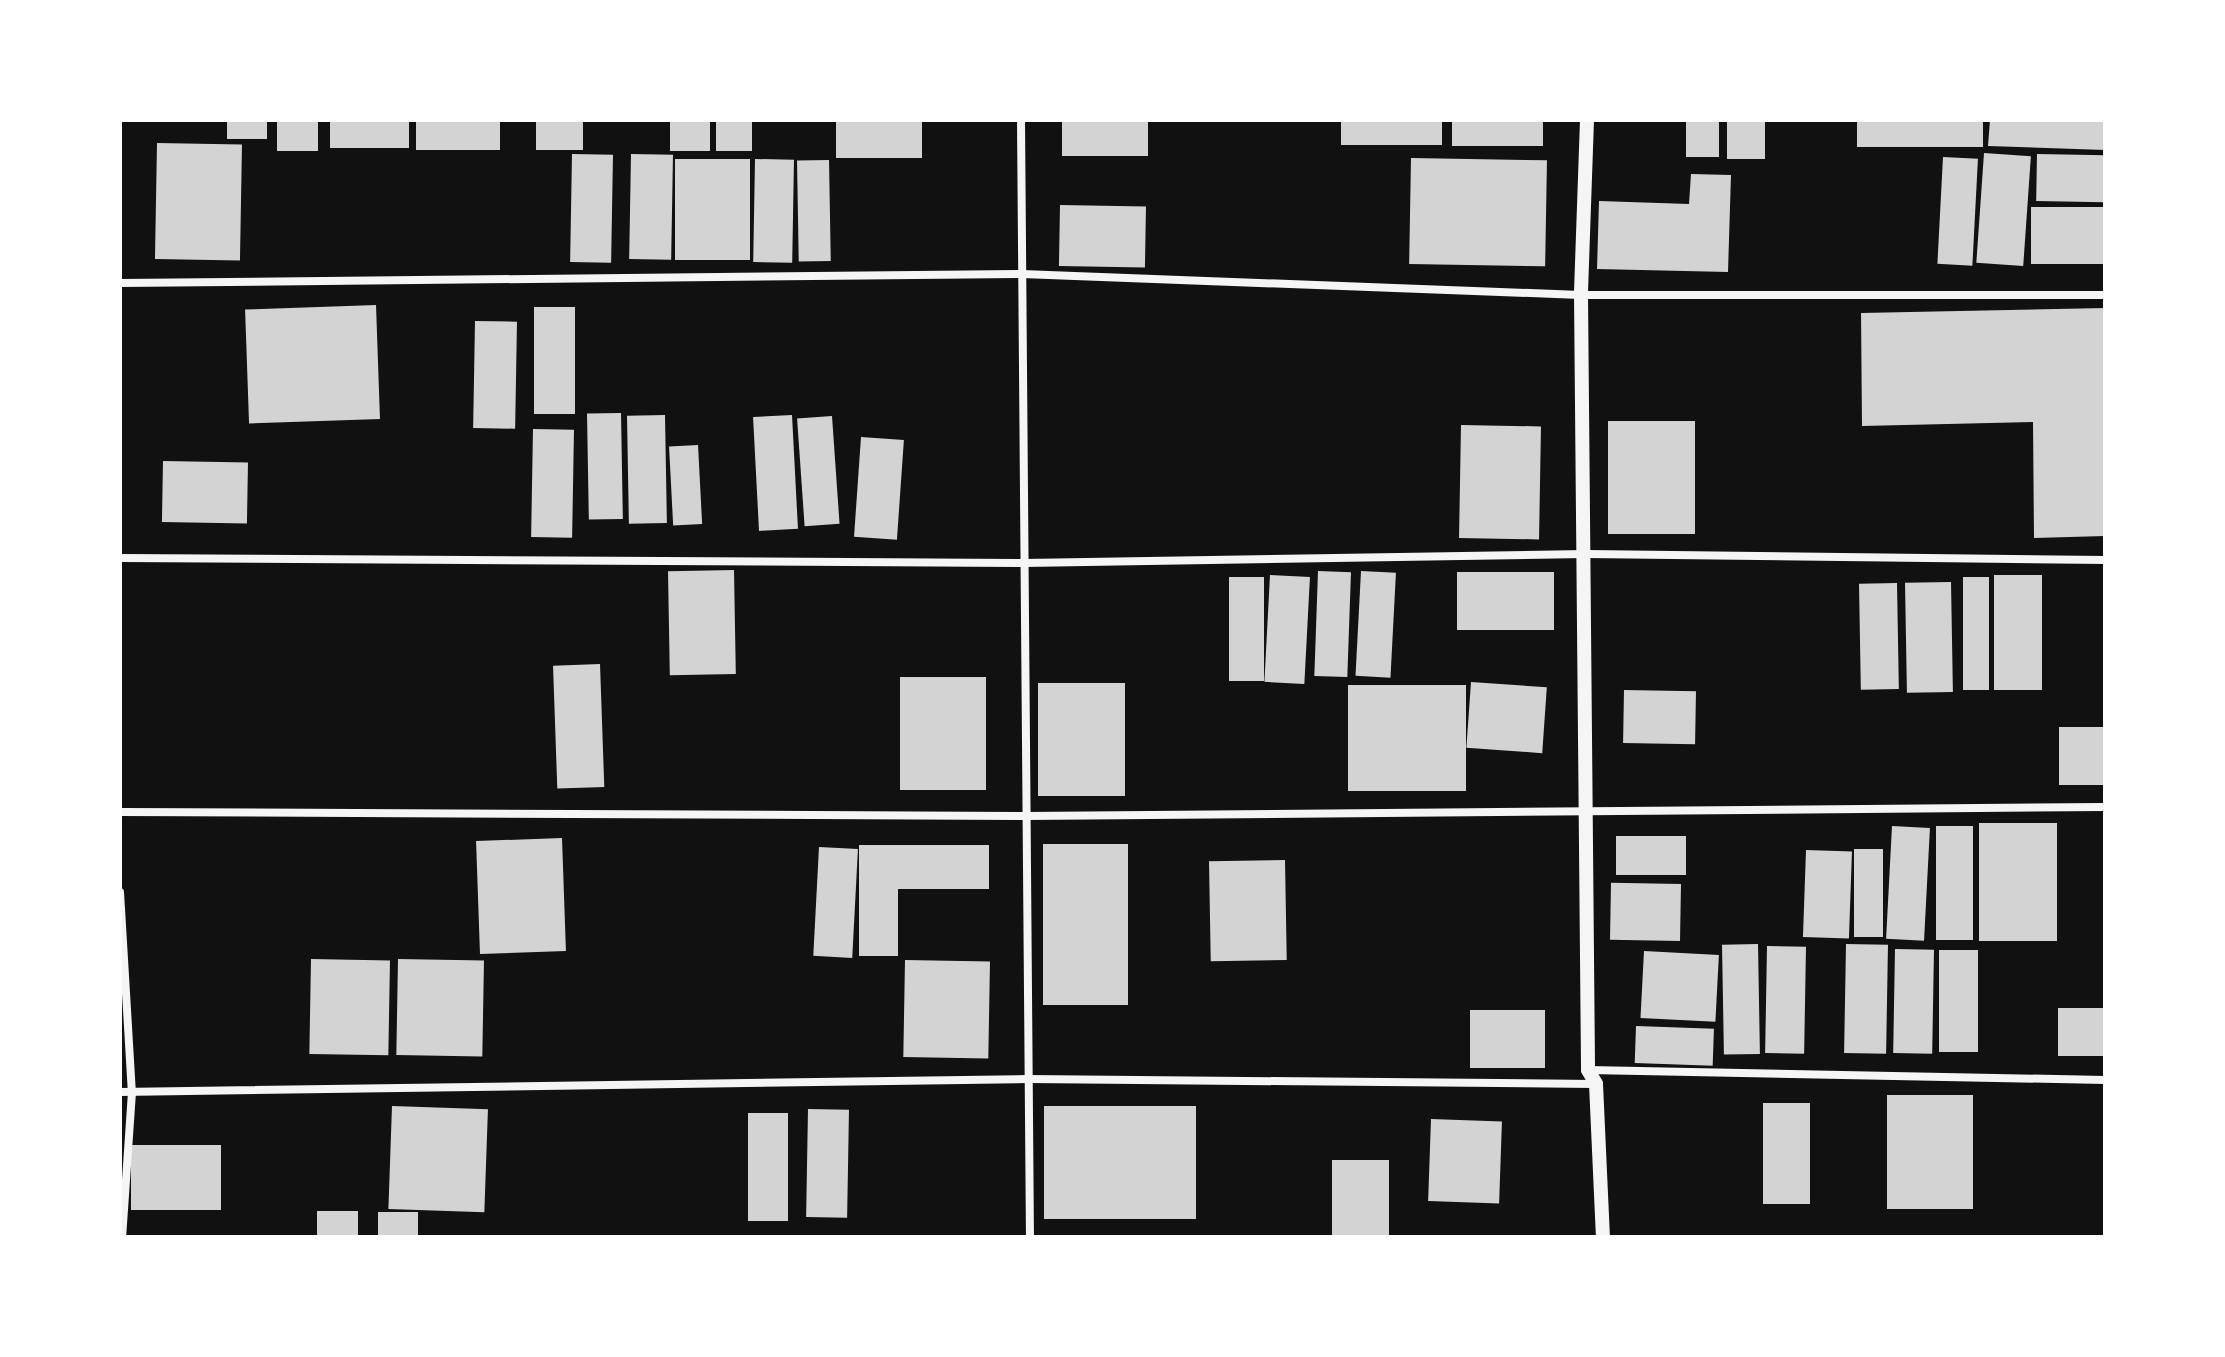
<!DOCTYPE html>
<html>
<head>
<meta charset="utf-8">
<style>
  body { margin:0 }
  #map { position:relative; width:2225px; height:1357px; overflow:hidden; background:#111; font-family:Overpass,sans-serif }
  div>[style] { position:absolute }
  [style*='--x'] { left:calc(var(--x)*1px); top:calc(var(--y)*1px); width:calc(var(--w)*1px); rotate:calc(var(--a)*1deg) }
  .building>* { inset:0; background:#d3d3d3; transform-origin:0 0 }
  .minor>* { height:8px; margin:-4px; padding:0 4px; transform-origin:4px; border-radius:4px; background:#f5f5f5 }
  .tertiary>* { height:14px; margin:-7px; padding:0 7px; transform-origin:7px; border-radius:7px; background:#f5f5f5 }
  span { translate:-50% -50%; white-space:nowrap; text-align:center; line-height:1.15; -webkit-text-stroke:8px #fff; paint-order:stroke }
  .frame { position:absolute; inset:0; border:122px solid #fff; pointer-events:none }
</style>
</head>
<body>
<div id="map">
  <div class="building">
    <i style="left:227px;top:120px;width:40px;height:19px"></i>
    <i style="left:277px;top:120px;width:41px;height:31px"></i>
    <i style="left:330px;top:120px;width:79px;height:28px"></i>
    <i style="left:416px;top:120px;width:84px;height:30px"></i>
    <i style="left:536px;top:120px;width:47px;height:30px"></i>
    <i style="left:670px;top:120px;width:40px;height:31px"></i>
    <i style="left:716px;top:120px;width:36px;height:31px"></i>
    <i style="left:836px;top:120px;width:86px;height:38px"></i>
    <i style="left:1062px;top:120px;width:86px;height:36px"></i>
    <i style="left:1341px;top:120px;width:101px;height:25px"></i>
    <i style="left:1452px;top:120px;width:91px;height:26px"></i>
    <i style="left:1686px;top:120px;width:33px;height:37px"></i>
    <i style="left:1727px;top:120px;width:38px;height:39px"></i>
    <i style="left:1857px;top:120px;width:126px;height:27px"></i>
    <i style="clip-path:polygon(1990px 120px,2105px 120px,2105px 150px,1988px 146px)"></i>
    <i style="left:157px;top:143px;width:85px;height:116px;rotate:1deg"></i>
    <i style="left:1984px;top:153px;width:47px;height:110px;rotate:4deg"></i>
    <i style="left:572px;top:154px;width:41px;height:108px;rotate:1deg"></i>
    <i style="left:631px;top:154px;width:42px;height:105px;rotate:1deg"></i>
    <i style="left:2037px;top:154px;width:68px;height:47px;rotate:1deg"></i>
    <i style="left:1943px;top:157px;width:35px;height:107px;rotate:3deg"></i>
    <i style="left:1411px;top:158px;width:136px;height:106px;rotate:1deg"></i>
    <i style="left:675px;top:159px;width:75px;height:101px"></i>
    <i style="left:755px;top:159px;width:39px;height:103px;rotate:1deg"></i>
    <i style="left:829px;top:160px;width:101px;height:32px;rotate:89deg"></i>
    <i style="clip-path:polygon(1691px 174px,1731px 175px,1728px 272px,1597px 269px,1599px 201px,1689px 204px)"></i>
    <i style="left:1060px;top:205px;width:86px;height:61px;rotate:1deg"></i>
    <i style="left:2105px;top:207px;width:57px;height:74px;rotate:90deg"></i>
    <i style="left:376px;top:305px;width:114px;height:131px;rotate:88deg"></i>
    <i style="left:534px;top:307px;width:41px;height:107px"></i>
    <i style="clip-path:polygon(2105px 308px,2105px 536px,2034px 538px,2033px 422px,1862px 426px,1861px 313px)"></i>
    <i style="left:475px;top:321px;width:42px;height:107px;rotate:1deg"></i>
    <i style="left:621px;top:413px;width:106px;height:34px;rotate:89deg"></i>
    <i style="left:665px;top:415px;width:108px;height:38px;rotate:89deg"></i>
    <i style="left:792px;top:415px;width:114px;height:39px;rotate:87deg"></i>
    <i style="left:832px;top:416px;width:108px;height:35px;rotate:86deg"></i>
    <i style="left:1608px;top:421px;width:87px;height:113px"></i>
    <i style="left:1461px;top:425px;width:80px;height:113px;rotate:1deg"></i>
    <i style="left:533px;top:429px;width:41px;height:108px;rotate:1deg"></i>
    <i style="left:861px;top:437px;width:43px;height:100px;rotate:4deg"></i>
    <i style="left:698px;top:445px;width:79px;height:29px;rotate:87deg"></i>
    <i style="left:163px;top:461px;width:85px;height:61px;rotate:1deg"></i>
    <i style="left:734px;top:570px;width:104px;height:66px;rotate:89deg"></i>
    <i style="left:1318px;top:571px;width:33px;height:105px;rotate:2deg"></i>
    <i style="left:1361px;top:571px;width:35px;height:105px;rotate:3deg"></i>
    <i style="left:1554px;top:572px;width:58px;height:97px;rotate:90deg"></i>
    <i style="left:1270px;top:575px;width:40px;height:107px;rotate:3deg"></i>
    <i style="left:1994px;top:575px;width:48px;height:115px"></i>
    <i style="left:1229px;top:577px;width:35px;height:104px"></i>
    <i style="left:1963px;top:577px;width:26px;height:113px"></i>
    <i style="left:1951px;top:582px;width:110px;height:46px;rotate:89deg"></i>
    <i style="left:1897px;top:583px;width:106px;height:38px;rotate:89deg"></i>
    <i style="left:600px;top:664px;width:123px;height:47px;rotate:88deg"></i>
    <i style="left:900px;top:677px;width:86px;height:113px"></i>
    <i style="left:1471px;top:682px;width:76px;height:66px;rotate:4deg"></i>
    <i style="left:1038px;top:683px;width:87px;height:113px"></i>
    <i style="left:1348px;top:685px;width:118px;height:106px"></i>
    <i style="left:1624px;top:690px;width:72px;height:53px;rotate:1deg"></i>
    <i style="left:2105px;top:727px;width:58px;height:46px;rotate:90deg"></i>
    <i style="left:2057px;top:823px;width:118px;height:78px;rotate:90deg"></i>
    <i style="left:1892px;top:826px;width:38px;height:113px;rotate:3deg"></i>
    <i style="left:1936px;top:826px;width:37px;height:114px"></i>
    <i style="left:1616px;top:836px;width:70px;height:39px"></i>
    <i style="left:562px;top:838px;width:113px;height:86px;rotate:88deg"></i>
    <i style="left:1043px;top:844px;width:85px;height:161px"></i>
    <i style="clip-path:polygon(859px 845px,989px 845px,989px 889px,898px 889px,898px 956px,859px 956px)"></i>
    <i style="left:819px;top:847px;width:39px;height:109px;rotate:3deg"></i>
    <i style="left:1854px;top:849px;width:29px;height:88px"></i>
    <i style="left:1806px;top:850px;width:46px;height:87px;rotate:2deg"></i>
    <i style="left:1285px;top:860px;width:100px;height:76px;rotate:89deg"></i>
    <i style="left:1681px;top:884px;width:57px;height:70px;rotate:91deg"></i>
    <i style="left:1758px;top:944px;width:110px;height:36px;rotate:89deg"></i>
    <i style="left:1846px;top:944px;width:42px;height:109px;rotate:1deg"></i>
    <i style="left:1767px;top:946px;width:39px;height:107px;rotate:1deg"></i>
    <i style="left:1895px;top:949px;width:39px;height:104px;rotate:1deg"></i>
    <i style="left:1939px;top:950px;width:39px;height:102px"></i>
    <i style="left:1644px;top:951px;width:75px;height:67px;rotate:3deg"></i>
    <i style="left:311px;top:959px;width:79px;height:95px;rotate:1deg"></i>
    <i style="left:398px;top:959px;width:86px;height:96px;rotate:1deg"></i>
    <i style="left:905px;top:960px;width:85px;height:97px;rotate:1deg"></i>
    <i style="left:2105px;top:1008px;width:48px;height:47px;rotate:90deg"></i>
    <i style="left:1470px;top:1010px;width:75px;height:58px"></i>
    <i style="left:1636px;top:1026px;width:78px;height:37px;rotate:2deg"></i>
    <i style="left:1887px;top:1095px;width:86px;height:114px"></i>
    <i style="left:1763px;top:1103px;width:47px;height:101px"></i>
    <i style="left:392px;top:1106px;width:96px;height:103px;rotate:2deg"></i>
    <i style="left:1044px;top:1106px;width:152px;height:113px"></i>
    <i style="left:808px;top:1109px;width:41px;height:108px;rotate:1deg"></i>
    <i style="left:748px;top:1113px;width:40px;height:108px"></i>
    <i style="left:1431px;top:1119px;width:71px;height:82px;rotate:2deg"></i>
    <i style="left:221px;top:1145px;width:65px;height:90px;rotate:90deg"></i>
    <i style="left:1389px;top:1160px;width:77px;height:57px;rotate:90deg"></i>
    <i style="left:317px;top:1211px;width:41px;height:26px"></i>
    <i style="left:378px;top:1212px;width:40px;height:25px"></i>
  </div>
  <div class="minor">
    <i style="--x:1021;--y:120;--w:1117;--a:89.54"></i>
    <i style="--x:120;--y:283;--w:902;--a:-0.57"></i>
    <i style="--x:1022;--y:274;--w:559;--a:2.15"></i>
    <i style="--x:1581;--y:295;--w:524;--a:0"></i>
    <i style="--x:120;--y:558;--w:904;--a:0.32"></i>
    <i style="--x:1024;--y:563;--w:562;--a:-0.92"></i>
    <i style="--x:1586;--y:554;--w:519;--a:0.66"></i>
    <i style="--x:120;--y:812;--w:906;--a:0.25"></i>
    <i style="--x:1026;--y:816;--w:1079;--a:-0.48"></i>
    <i style="--x:120;--y:892;--w:200;--a:86.6"></i>
    <i style="--x:132;--y:1092;--w:145;--a:93.9"></i>
    <i style="--x:1588;--y:1070;--w:517;--a:1.11"></i>
    <i style="--x:120;--y:1092;--w:908;--a:-0.82"></i>
    <i style="--x:1028;--y:1079;--w:568;--a:0.5"></i>
  </div>
  <div class="tertiary">
    <i style="--x:1587;--y:120;--w:175;--a:92"></i>
    <i style="--x:1581;--y:295;--w:775;--a:89.48"></i>
    <i style="--x:1588;--y:1070;--w:16;--a:60"></i>
    <i style="--x:1596;--y:1084;--w:153;--a:87.4"></i>
  </div>
  <div class="frame"></div>
</div>
</body>
</html>
